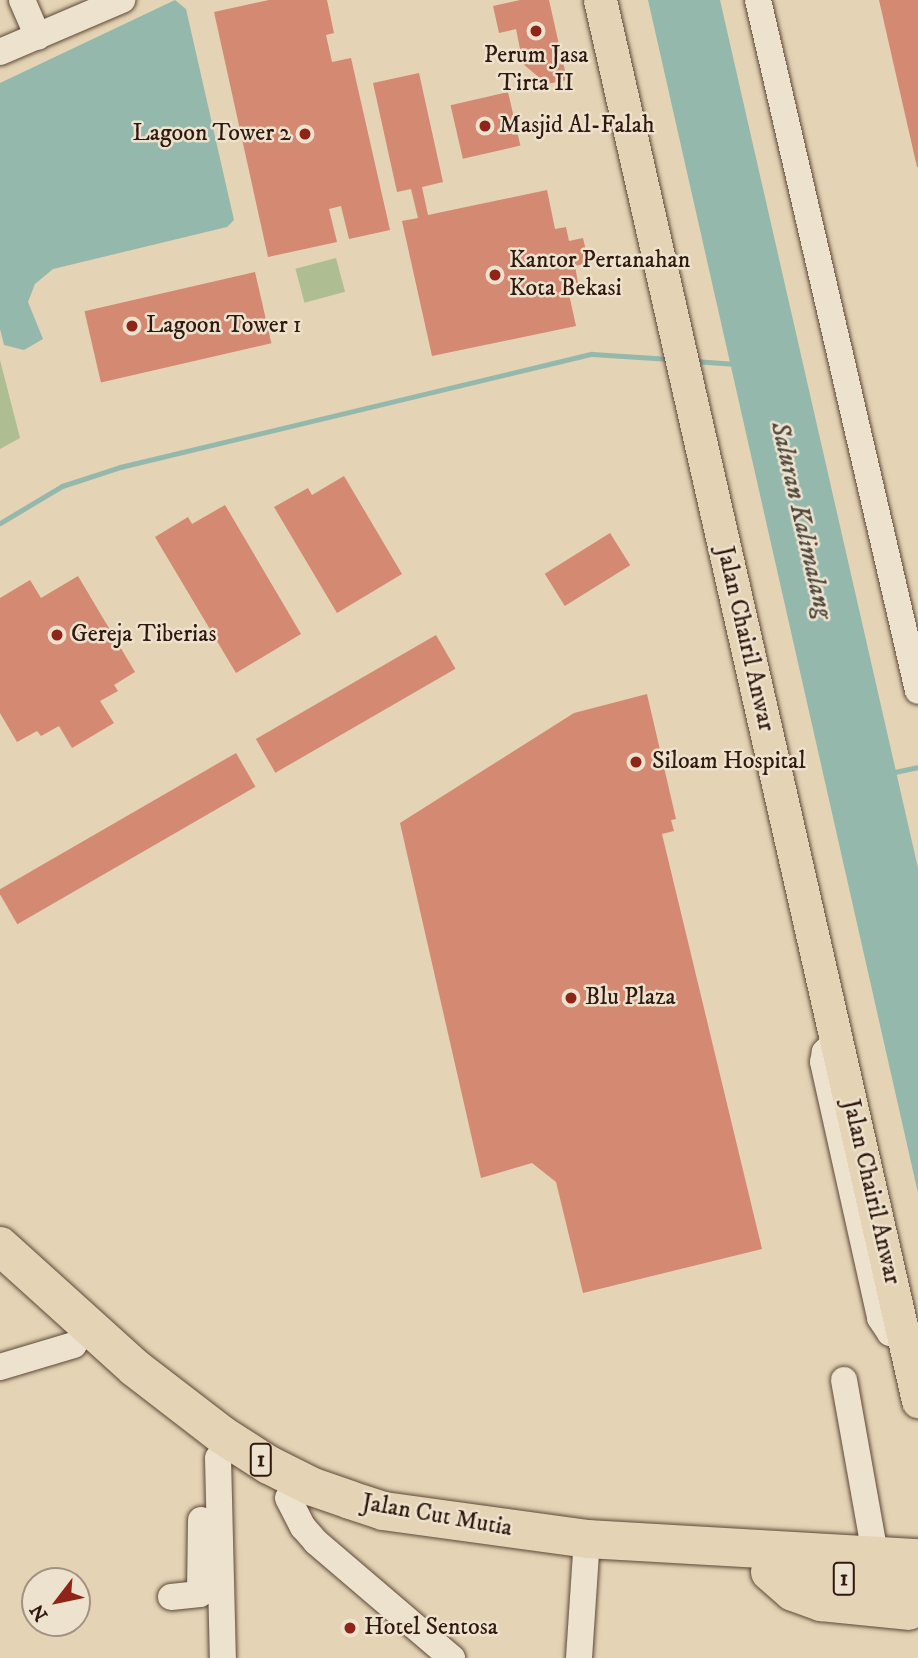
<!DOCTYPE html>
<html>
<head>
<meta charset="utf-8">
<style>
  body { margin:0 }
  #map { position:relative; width:918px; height:1658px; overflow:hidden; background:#e4d3b4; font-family:"IM FELL DW Pica",serif }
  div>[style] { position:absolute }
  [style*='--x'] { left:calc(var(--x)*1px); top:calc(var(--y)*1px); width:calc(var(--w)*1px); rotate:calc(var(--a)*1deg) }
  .green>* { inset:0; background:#aebe92; transform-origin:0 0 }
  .water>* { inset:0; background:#95b8ad }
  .stream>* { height:5px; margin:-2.5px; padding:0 2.5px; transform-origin:2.5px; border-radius:2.5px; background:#95b8ad }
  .building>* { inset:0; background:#d48972; transform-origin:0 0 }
  .roads { filter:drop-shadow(0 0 2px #5d4738) drop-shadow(0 0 2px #5d4738) }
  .minor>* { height:26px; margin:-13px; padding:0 13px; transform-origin:13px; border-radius:13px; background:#ede2ce }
  .major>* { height:33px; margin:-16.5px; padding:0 16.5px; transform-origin:16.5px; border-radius:16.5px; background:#e4d3b4 }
  .highway>* { height:38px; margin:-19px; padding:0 19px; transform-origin:19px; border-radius:19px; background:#e4d3b4 }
  .dots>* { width:19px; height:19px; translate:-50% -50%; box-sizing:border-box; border:4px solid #ede2ce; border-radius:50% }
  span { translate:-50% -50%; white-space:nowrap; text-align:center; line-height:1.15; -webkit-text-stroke:5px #ede2ce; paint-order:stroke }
  .shield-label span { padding:2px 5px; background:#ede2ce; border:2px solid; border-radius:5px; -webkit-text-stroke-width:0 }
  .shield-label { font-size:23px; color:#30180e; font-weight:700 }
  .poi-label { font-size:24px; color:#30180e }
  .left { translate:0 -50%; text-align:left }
  .right { translate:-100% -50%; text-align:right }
  .street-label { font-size:24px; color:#30180e }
  .water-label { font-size:26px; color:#4e483e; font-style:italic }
  .north { position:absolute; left:21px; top:1567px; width:70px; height:70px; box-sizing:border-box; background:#ede2ce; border:2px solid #a19181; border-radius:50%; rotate:238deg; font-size:19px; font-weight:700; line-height:28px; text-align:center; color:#30180e }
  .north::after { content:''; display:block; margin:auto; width:24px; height:32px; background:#8f2418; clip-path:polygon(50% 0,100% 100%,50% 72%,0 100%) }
</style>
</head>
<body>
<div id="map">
  <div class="green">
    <i style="left:336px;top:258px;width:35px;height:42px;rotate:75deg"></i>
    <i style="clip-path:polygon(0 360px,20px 438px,0 449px)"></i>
  </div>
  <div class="water">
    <i style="clip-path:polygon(175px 0,186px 9px,234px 220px,227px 227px,53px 269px,35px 284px,28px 302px,43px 339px,24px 350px,4px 345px,0 329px,0 83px)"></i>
    <i style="clip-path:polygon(648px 0,720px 0,918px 868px,918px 1193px)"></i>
  </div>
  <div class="stream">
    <i style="--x:694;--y:361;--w:42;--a:4.1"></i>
    <i style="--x:0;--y:523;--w:72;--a:-30.8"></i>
    <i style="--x:62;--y:486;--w:61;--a:-18.1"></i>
    <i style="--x:120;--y:467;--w:485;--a:-13.5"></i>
    <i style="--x:592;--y:354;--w:78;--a:3.7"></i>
    <i style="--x:890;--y:773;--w:29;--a:-12"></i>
  </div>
  <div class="building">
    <i style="clip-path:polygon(269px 0,327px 0,334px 33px,326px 35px,332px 62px,351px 58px,390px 230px,349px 239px,341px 206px,329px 209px,337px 242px,268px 257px,214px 12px)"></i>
    <i style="clip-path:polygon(520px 0,549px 0,567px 80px,547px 84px,523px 64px,516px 29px,499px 33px,493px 6px)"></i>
    <i style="clip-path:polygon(879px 0,918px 0,918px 167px,917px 167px)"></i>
    <i style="clip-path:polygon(419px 73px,443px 182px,422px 187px,428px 215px,547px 190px,555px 229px,566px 227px,569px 241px,583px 238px,589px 263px,575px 266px,578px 283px,567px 285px,576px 326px,432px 356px,402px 221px,418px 218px,411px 189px,397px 192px,373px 83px)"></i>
    <i style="left:508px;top:92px;width:55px;height:59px;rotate:77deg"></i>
    <i style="left:255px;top:272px;width:73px;height:175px;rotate:77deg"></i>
    <i style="clip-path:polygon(344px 476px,402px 574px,337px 613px,274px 507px,308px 488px,312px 495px)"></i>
    <i style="clip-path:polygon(225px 505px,301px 634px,236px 673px,155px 537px,188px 517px,192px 524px)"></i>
    <i style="left:610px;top:533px;width:38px;height:77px;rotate:58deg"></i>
    <i style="clip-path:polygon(78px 576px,135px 672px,114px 685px,118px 691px,100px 701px,114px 723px,72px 748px,59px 726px,41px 736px,37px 731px,17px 742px,0 713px,0 598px,30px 580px,41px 598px)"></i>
    <i style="left:436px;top:635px;width:39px;height:208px;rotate:60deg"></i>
    <i style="clip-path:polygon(647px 694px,676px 819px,671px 820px,674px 831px,662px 834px,762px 1249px,583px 1293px,556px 1182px,532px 1163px,481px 1178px,400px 823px,574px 713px)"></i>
    <i style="left:236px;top:753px;width:39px;height:275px;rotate:60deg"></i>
  </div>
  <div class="roads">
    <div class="minor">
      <i style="--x:22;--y:0;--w:40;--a:66.6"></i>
      <i style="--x:758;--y:0;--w:709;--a:76.96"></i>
      <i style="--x:0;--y:52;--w:133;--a:-23.1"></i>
      <i style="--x:836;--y:1041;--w:16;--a:135"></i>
      <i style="--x:825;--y:1052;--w:10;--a:101"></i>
      <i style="--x:823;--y:1062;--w:262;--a:77.4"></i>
      <i style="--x:880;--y:1318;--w:18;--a:56"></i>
      <i style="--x:890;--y:1333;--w:12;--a:-5"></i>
      <i style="--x:0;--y:1367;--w:77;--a:-16.6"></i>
      <i style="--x:844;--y:1380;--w:177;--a:79.9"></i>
      <i style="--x:218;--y:1458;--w:200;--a:88.6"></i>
      <i style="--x:288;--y:1498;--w:33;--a:63"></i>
      <i style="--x:303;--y:1527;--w:20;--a:49"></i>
      <i style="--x:316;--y:1542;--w:179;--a:40.5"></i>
      <i style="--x:171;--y:1597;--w:29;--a:-6"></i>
      <i style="--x:200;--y:1594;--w:74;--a:-89.2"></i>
      <i style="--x:579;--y:1658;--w:119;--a:-86.2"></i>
    </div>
    <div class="major">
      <i style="--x:600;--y:0;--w:1437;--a:77.21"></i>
    </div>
    <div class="highway">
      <i style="--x:0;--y:1246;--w:182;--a:42.1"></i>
      <i style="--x:135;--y:1368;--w:110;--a:37.6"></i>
      <i style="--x:222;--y:1435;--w:56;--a:32.6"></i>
      <i style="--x:269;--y:1465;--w:49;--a:26.6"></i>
      <i style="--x:313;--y:1487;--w:39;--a:19"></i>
      <i style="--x:350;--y:1500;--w:35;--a:18"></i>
      <i style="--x:383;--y:1511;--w:206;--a:7.8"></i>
      <i style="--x:587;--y:1539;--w:332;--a:3.3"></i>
      <i style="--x:770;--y:1572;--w:30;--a:41"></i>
      <i style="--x:793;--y:1592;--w:30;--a:20"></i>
      <i style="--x:821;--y:1602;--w:88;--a:5.8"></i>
      <i style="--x:807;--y:1576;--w:111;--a:4.6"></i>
    </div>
  </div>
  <div class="dots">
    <i style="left:536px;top:31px;background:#8f2418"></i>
    <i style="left:485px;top:126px;background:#8f2418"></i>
    <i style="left:305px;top:134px;background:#8f2418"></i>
    <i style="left:495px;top:275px;background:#8f2418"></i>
    <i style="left:132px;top:326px;background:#8f2418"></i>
    <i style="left:57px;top:635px;background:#8f2418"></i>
    <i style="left:636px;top:762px;background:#8f2418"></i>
    <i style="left:571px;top:998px;background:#8f2418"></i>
    <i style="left:350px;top:1628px;background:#8f2418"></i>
  </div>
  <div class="shield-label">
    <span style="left:261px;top:1460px">1</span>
    <span style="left:844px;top:1579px">1</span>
  </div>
  <div class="poi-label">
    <span style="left:536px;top:70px">Perum Jasa<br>Tirta II</span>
    <span class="left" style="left:499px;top:126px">Masjid Al-Falah</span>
    <span class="right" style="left:291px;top:134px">Lagoon Tower 2</span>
    <span class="left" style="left:509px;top:275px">Kantor Pertanahan<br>Kota Bekasi</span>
    <span class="left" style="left:146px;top:326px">Lagoon Tower 1</span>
    <span class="left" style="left:71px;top:635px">Gereja Tiberias</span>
    <span class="left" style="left:652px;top:762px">Siloam Hospital</span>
    <span class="left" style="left:585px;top:998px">Blu Plaza</span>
    <span class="left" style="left:364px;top:1628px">Hotel Sentosa</span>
  </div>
  <div class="street-label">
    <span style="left:745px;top:639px;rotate:77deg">Jalan Chairil Anwar</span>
    <span style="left:871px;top:1192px;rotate:77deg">Jalan Chairil Anwar</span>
    <span style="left:437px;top:1516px;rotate:10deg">Jalan Cut Mutia</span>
  </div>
  <div class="water-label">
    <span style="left:801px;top:520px;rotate:77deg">Saluran Kalimalang</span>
  </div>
  <div class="north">N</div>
</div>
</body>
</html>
